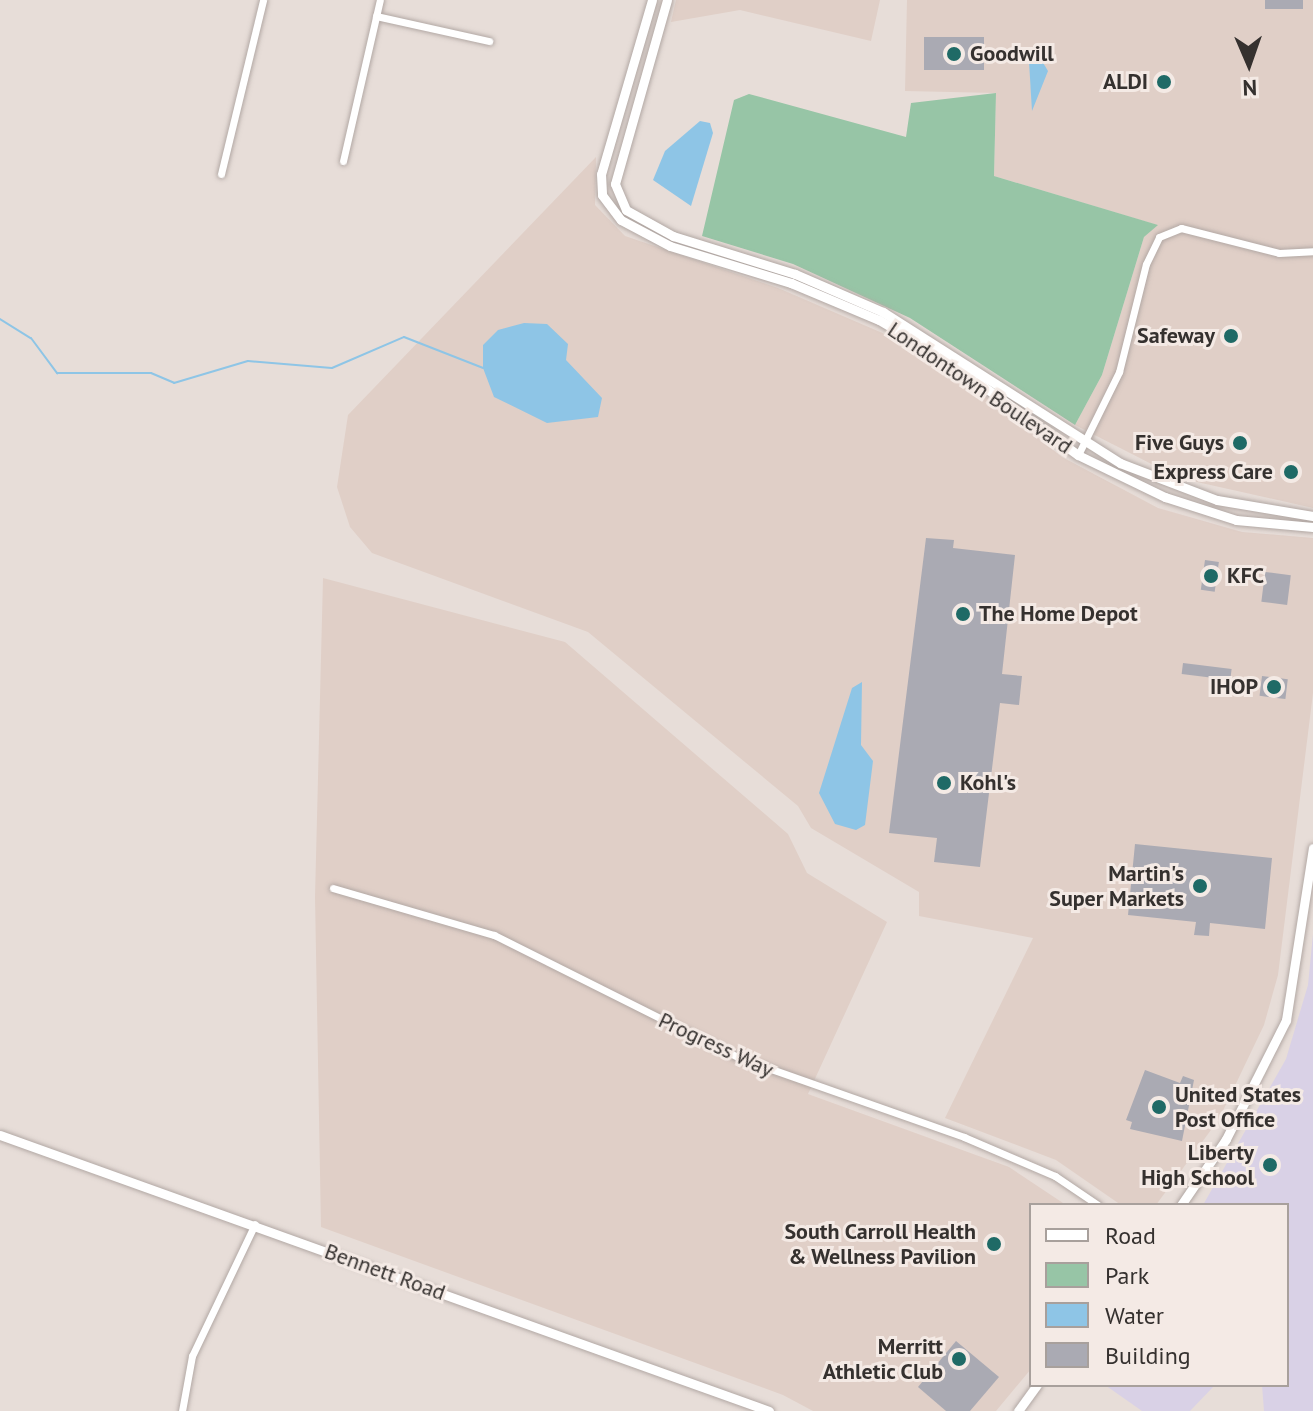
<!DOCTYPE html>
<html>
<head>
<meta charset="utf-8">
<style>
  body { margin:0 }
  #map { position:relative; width:1313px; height:1411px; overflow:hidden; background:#e7ddd8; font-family:"PT Sans",sans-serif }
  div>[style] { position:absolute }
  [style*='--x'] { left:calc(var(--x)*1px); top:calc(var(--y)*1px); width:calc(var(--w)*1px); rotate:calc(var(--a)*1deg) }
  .built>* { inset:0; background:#e0cfc7 }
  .education>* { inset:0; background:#d9d1e6 }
  .green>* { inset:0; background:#97c5a6 }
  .water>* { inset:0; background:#8ec5e6 }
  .stream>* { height:2px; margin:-1px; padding:0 1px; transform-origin:1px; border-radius:1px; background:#8ec5e6 }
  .building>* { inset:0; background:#aaaab3; transform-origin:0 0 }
  .roads { filter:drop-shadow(0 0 2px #b2a8a4) drop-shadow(0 0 2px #b2a8a4) }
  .street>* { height:7px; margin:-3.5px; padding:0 3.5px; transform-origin:3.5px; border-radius:3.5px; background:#fff }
  .secondary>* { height:9px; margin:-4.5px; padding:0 4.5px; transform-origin:4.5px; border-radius:4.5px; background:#fff }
  .dots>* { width:22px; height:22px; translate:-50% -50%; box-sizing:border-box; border:4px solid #f4eae5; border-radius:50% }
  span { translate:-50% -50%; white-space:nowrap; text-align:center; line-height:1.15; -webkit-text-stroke:6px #f4eae5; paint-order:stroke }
  .poi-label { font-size:22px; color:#35312f; font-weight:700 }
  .left { translate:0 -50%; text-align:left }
  .right { translate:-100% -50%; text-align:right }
  .street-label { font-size:22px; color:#35312f }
  .legend { position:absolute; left:1029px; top:1203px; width:260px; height:184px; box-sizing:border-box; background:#f4eae5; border:2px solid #a8a09c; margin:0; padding:10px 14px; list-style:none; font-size:24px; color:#35312f }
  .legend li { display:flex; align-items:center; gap:16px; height:40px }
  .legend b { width:40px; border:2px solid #a8a09c }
  .north { position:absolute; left:1209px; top:24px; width:80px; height:80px; -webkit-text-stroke:6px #f4eae5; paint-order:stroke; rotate:178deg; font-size:22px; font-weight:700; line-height:32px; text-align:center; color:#35312f }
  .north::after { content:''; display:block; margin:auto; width:28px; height:36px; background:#35312f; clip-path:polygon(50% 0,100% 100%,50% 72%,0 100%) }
</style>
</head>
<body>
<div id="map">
  <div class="built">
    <i style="clip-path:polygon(676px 0,880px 0,871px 41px,740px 10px,671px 22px)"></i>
    <i style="clip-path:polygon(907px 0,1313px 0,1313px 508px,1179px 478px,1075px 425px,1102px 375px,1144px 237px,1157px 225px,994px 176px,996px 93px,905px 91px)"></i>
    <i style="clip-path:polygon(596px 157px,595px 205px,625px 236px,778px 288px,901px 341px,958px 374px,1062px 457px,1158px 508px,1242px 532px,1313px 538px,1313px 693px,1278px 975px,1264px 1025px,1219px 1119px,1156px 1205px,1121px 1205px,1056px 1160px,945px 1118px,1033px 938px,919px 916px,919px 892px,811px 828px,798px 806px,588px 632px,372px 553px,350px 527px,337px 487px,348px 415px)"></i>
    <i style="clip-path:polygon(323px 578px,565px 642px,788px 834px,807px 873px,887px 922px,808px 1094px,1009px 1167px,1066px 1205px,1031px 1205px,1031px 1369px,996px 1411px,813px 1411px,783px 1395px,321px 1227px,315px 897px)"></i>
  </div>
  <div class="education">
    <i style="clip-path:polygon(1313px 934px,1313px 1411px,1264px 1411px,1262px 1385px,1287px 1385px,1287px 1205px,1203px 1205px,1286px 1059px,1308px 985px)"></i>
    <i style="clip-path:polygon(1105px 1385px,1215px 1385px,1190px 1411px,1142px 1411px)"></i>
  </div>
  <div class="green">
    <i style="clip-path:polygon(996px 93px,994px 176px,1158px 225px,1144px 237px,1102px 375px,1075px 425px,910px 318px,793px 264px,702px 236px,734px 100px,749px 94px,906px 137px,911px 103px)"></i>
  </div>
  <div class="water">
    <i style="clip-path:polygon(1039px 56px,1048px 71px,1032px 111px,1029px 62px)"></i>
    <i style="clip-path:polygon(700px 121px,710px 123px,713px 133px,691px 206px,653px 180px,665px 151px)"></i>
    <i style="clip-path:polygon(524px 323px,547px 324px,568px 344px,566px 360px,602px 398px,598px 417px,547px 423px,494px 397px,483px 368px,483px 345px,498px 330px)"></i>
    <i style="clip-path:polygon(862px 682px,861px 745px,873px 761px,865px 825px,856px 830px,835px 824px,819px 793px,852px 688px)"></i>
  </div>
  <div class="stream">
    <i style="--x:0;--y:319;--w:36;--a:32"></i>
    <i style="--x:31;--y:338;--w:44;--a:53.4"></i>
    <i style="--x:57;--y:373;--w:94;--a:0"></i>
    <i style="--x:151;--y:373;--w:25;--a:23"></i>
    <i style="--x:174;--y:383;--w:77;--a:-16.6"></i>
    <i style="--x:248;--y:361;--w:84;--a:4.8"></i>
    <i style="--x:332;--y:368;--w:78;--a:-23.3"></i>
    <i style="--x:404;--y:337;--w:85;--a:21.4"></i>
  </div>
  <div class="building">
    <i style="left:1265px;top:0;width:38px;height:9px"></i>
    <i style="left:924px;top:37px;width:60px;height:33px"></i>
    <i style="clip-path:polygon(926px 538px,954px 540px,953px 548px,1015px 555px,1002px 674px,1022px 676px,1019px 705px,1000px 703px,980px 867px,934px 862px,937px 838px,889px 833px)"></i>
    <i style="left:1205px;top:560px;width:14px;height:30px;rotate:8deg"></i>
    <i style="left:1265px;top:572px;width:26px;height:30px;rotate:7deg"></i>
    <i style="left:1183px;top:663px;width:49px;height:11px;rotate:7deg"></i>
    <i style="left:1262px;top:676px;width:26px;height:20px;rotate:7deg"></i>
    <i style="clip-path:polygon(1135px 844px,1272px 858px,1265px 929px,1210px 923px,1209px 936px,1194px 935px,1196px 922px,1128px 915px)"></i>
    <i style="clip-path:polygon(1145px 1070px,1180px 1083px,1183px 1076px,1194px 1080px,1182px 1141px,1130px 1129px,1132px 1122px,1126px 1120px)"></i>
    <i style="clip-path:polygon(956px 1341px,999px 1377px,970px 1411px,946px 1411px,918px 1387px)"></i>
  </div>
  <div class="roads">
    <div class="street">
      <i style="--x:376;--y:16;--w:116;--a:12.5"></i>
      <i style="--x:343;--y:161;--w:165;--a:-77.1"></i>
      <i style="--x:221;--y:174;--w:179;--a:-76.4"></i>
      <i style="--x:1078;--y:455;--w:93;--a:-63.7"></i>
      <i style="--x:1119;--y:372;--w:111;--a:-76"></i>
      <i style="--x:1146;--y:264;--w:30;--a:-64"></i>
      <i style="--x:1159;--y:237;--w:24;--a:-22"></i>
      <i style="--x:1181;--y:228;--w:101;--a:14.3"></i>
      <i style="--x:1279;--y:253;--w:34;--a:-3"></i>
      <i style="--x:333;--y:888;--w:168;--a:16.3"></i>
      <i style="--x:494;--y:935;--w:275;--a:26.6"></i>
      <i style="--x:740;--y:1058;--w:238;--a:19.4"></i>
      <i style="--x:964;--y:1137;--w:99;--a:23.2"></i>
      <i style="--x:1055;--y:1176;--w:52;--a:34"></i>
      <i style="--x:182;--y:1411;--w:56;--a:-79.7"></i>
      <i style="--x:192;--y:1356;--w:146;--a:-64.5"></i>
    </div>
    <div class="secondary">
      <i style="--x:652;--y:0;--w:181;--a:106.3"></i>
      <i style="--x:601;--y:174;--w:21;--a:87"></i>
      <i style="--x:602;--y:195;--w:31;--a:53"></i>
      <i style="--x:621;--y:220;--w:55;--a:28"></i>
      <i style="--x:670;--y:246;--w:127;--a:17"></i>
      <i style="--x:791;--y:283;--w:95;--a:22.8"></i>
      <i style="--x:879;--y:320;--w:82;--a:30.6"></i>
      <i style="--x:950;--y:362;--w:158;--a:36"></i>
      <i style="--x:1078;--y:455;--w:97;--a:25.8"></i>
      <i style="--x:1165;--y:497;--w:75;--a:17.9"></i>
      <i style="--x:1236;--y:520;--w:77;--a:5.2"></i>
      <i style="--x:667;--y:0;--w:191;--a:105.8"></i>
      <i style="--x:615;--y:184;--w:28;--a:67"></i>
      <i style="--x:626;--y:210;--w:54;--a:29"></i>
      <i style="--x:673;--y:236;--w:128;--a:17.3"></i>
      <i style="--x:795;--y:274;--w:96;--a:23.4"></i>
      <i style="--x:883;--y:312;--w:281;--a:32.5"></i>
      <i style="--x:1120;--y:463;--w:104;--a:20.9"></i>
      <i style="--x:1217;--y:500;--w:97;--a:9.5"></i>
      <i style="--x:0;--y:1135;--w:817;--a:19.74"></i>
      <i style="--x:1181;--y:1205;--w:80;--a:-55.7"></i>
      <i style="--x:1226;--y:1139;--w:133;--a:-63.2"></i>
      <i style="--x:1286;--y:1020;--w:174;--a:-81.1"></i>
      <i style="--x:1018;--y:1411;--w:32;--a:-54"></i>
    </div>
  </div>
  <div class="dots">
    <i style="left:954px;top:54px;background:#1f6a66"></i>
    <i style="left:1164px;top:82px;background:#1f6a66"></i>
    <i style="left:1231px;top:336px;background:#1f6a66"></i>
    <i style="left:1240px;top:443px;background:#1f6a66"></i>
    <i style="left:1291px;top:472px;background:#1f6a66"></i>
    <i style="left:1211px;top:576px;background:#1f6a66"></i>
    <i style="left:963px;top:614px;background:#1f6a66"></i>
    <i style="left:1274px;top:687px;background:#1f6a66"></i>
    <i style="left:944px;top:783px;background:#1f6a66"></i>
    <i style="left:1200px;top:886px;background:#1f6a66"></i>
    <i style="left:1159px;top:1107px;background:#1f6a66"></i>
    <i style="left:1270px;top:1165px;background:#1f6a66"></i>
    <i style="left:994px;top:1244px;background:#1f6a66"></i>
    <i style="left:959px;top:1359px;background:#1f6a66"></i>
  </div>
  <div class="poi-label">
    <span class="left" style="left:970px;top:54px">Goodwill</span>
    <span class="right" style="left:1148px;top:82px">ALDI</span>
    <span class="right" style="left:1215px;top:336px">Safeway</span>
    <span class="right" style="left:1224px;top:443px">Five Guys</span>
    <span class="right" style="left:1273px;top:472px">Express Care</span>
    <span class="left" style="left:1227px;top:576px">KFC</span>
    <span class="left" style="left:979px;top:614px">The Home Depot</span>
    <span class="right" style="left:1258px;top:687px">IHOP</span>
    <span class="left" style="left:960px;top:783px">Kohl's</span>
    <span class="right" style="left:1184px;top:886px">Martin's<br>Super Markets</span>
    <span class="left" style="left:1175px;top:1107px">United States<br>Post Office</span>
    <span class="right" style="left:1254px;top:1165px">Liberty<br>High School</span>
    <span class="right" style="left:976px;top:1244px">South Carroll Health<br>&amp; Wellness Pavilion</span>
    <span class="right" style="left:943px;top:1359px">Merritt<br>Athletic Club</span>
  </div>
  <div class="street-label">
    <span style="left:980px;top:388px;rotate:34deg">Londontown Boulevard</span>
    <span style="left:716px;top:1045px;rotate:25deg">Progress Way</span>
    <span style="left:385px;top:1272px;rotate:20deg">Bennett Road</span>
  </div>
  <ul class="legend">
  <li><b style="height:10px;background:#fff"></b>Road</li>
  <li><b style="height:22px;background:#97c5a6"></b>Park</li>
  <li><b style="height:22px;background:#8ec5e6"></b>Water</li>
  <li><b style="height:22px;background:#aaaab3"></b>Building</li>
  </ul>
  <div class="north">N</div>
</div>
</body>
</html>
